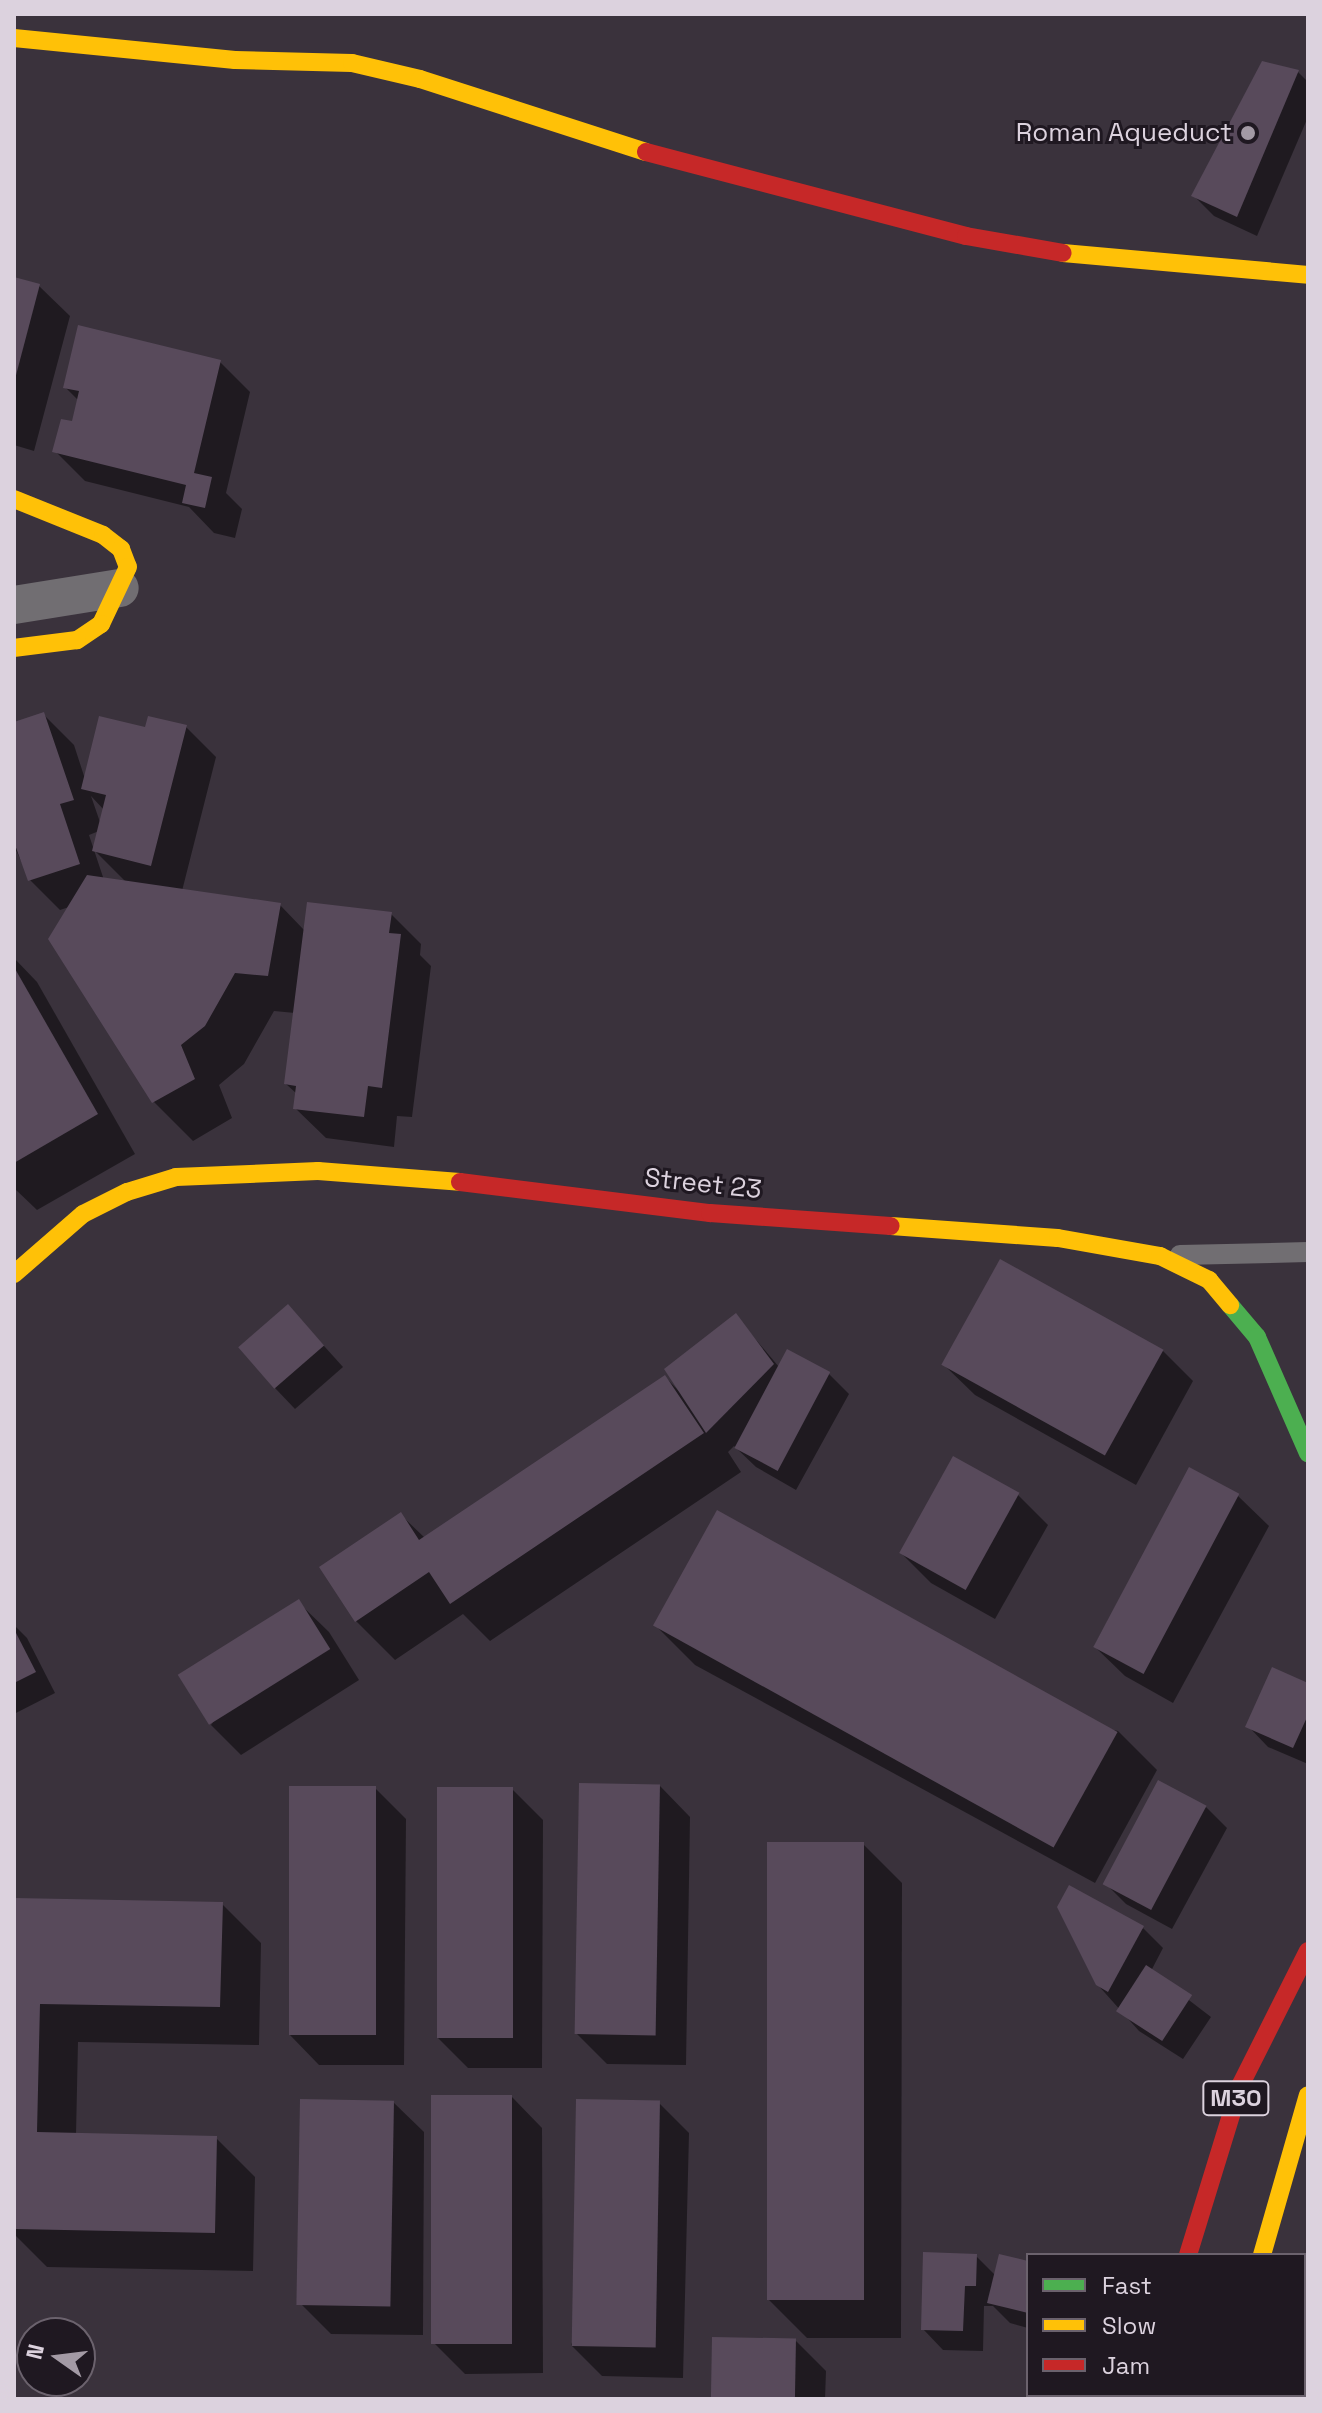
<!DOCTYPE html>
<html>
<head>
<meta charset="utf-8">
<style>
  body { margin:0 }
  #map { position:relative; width:1322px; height:2413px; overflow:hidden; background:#3a323c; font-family:"Space Grotesk",sans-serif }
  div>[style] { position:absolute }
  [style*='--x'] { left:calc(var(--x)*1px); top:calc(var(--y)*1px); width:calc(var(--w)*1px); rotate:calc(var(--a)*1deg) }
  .shadow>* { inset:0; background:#0007 }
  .building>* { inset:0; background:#584a5b; transform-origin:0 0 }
  .lane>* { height:20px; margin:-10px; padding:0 10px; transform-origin:10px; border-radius:10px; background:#716e72 }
  .street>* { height:38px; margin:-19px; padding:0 19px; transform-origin:19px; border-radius:19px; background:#716e72 }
  .fast>* { height:18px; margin:-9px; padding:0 9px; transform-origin:9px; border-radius:9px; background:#4caf50 }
  .slow>* { height:18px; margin:-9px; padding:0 9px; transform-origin:9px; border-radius:9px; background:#ffc107 }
  .jam>* { height:18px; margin:-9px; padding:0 9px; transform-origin:9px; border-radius:9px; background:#c62828 }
  .dots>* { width:22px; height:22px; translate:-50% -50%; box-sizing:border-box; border:4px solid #1f1821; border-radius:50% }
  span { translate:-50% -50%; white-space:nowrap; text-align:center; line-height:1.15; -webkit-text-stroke:6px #1f1821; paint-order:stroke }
  .shield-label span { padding:2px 6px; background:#1f1821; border:2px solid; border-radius:6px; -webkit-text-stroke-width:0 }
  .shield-label { font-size:24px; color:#dcd2de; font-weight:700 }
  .poi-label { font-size:26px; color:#dcd2de }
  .right { translate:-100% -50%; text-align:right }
  .street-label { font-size:26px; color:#dcd2de }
  .frame { position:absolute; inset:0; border:16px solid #dcd2de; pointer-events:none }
  .legend { position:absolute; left:1026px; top:2253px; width:280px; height:144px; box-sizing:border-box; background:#1f1821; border:2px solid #6b626d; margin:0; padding:10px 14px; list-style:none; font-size:24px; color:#dcd2de }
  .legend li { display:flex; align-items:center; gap:16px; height:40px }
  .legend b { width:40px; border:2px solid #6b626d }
  .north { position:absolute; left:16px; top:2317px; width:80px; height:80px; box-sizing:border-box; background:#1f1821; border:2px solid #6b626d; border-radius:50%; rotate:284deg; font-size:22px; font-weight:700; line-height:32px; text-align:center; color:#dcd2de }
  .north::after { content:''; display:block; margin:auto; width:28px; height:36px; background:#a39aa5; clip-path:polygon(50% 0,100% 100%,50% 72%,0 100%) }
</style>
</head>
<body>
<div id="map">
  <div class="shadow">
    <i style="clip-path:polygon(1298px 72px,1308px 82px,1308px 117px,1257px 236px,1214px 216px,1193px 195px)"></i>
    <i style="clip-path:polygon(14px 279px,39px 286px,70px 316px,34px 451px,14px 445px)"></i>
    <i style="clip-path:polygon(220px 362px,250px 392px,226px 493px,242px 509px,235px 538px,214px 533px,189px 507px,85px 481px,55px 451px,74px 424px,79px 401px,65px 387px)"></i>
    <i style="clip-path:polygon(evenodd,43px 714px,74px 745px,85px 779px,147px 730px,186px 727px,216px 757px,182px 891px,280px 905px,305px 931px,391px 914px,421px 944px,420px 955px,431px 966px,412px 1117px,397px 1116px,394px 1147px,326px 1138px,295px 1108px,297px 1094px,286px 1084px,295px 1013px,274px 1011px,244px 1064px,219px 1085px,232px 1118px,193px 1141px,154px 1102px,69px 907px,60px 910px,30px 880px,14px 846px,14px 724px,43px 714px,91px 796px,104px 810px,101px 825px,91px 796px,43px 714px,99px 831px,94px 850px,127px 883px,104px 880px,89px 835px,99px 831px)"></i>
    <i style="clip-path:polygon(14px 958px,37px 982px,135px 1154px,37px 1210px,14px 1188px)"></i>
    <i style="clip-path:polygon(288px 1306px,343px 1367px,295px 1409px,275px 1388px)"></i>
    <i style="clip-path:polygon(736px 1316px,779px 1367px,829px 1374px,849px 1394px,796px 1490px,756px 1467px,734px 1446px,728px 1452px,741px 1472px,490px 1641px,463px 1614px,395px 1660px,356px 1621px,401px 1515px,425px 1538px,665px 1377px,679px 1391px)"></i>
    <i style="clip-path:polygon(1163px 1351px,1193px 1381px,1136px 1485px,975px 1395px,944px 1365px)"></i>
    <i style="clip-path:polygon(954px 1459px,1018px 1495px,1048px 1525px,995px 1619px,931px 1583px,901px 1553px)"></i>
    <i style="clip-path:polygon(1190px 1469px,1238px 1496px,1269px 1526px,1173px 1703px,1125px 1676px,1094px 1646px)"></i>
    <i style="clip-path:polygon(298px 1602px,329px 1632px,359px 1680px,241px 1755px,211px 1725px)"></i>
    <i style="clip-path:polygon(14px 1625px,27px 1638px,55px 1693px,14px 1714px)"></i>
    <i style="clip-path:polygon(656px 1626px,1118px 1731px,1157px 1770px,1095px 1883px,695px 1665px)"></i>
    <i style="clip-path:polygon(1308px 1685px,1308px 1764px,1268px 1747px,1248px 1726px)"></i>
    <i style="clip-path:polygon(660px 1786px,690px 1817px,686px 2065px,607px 2064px,577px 2034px)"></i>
    <i style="clip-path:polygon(375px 1788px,406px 1819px,404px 2065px,319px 2065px,289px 2034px)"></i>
    <i style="clip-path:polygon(512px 1789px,543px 1820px,542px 2068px,468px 2068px,438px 2038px)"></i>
    <i style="clip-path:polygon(1206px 1807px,1227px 1828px,1172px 1929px,1126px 1904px,1106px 1884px)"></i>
    <i style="clip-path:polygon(863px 1844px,902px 1883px,901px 2338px,807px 2338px,768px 2299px)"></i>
    <i style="clip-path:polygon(14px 1900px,222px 1904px,261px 1943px,259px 2045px,78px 2042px,76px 2135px,216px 2138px,255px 2177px,253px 2271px,47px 2267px,14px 2234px)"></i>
    <i style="clip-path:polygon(1143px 1928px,1163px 1948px,1151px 1971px,1211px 2017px,1183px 2059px,1139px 2031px,1097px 1984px)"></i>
    <i style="clip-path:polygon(512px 2097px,542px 2128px,543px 2373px,465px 2374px,435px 2344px)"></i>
    <i style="clip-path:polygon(393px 2102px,424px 2132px,423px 2335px,331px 2334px,301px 2304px)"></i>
    <i style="clip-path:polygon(659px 2103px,689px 2133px,683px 2378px,602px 2376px,571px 2345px)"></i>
    <i style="clip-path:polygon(976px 2256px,996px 2276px,1028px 2263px,1028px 2328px,1010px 2323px,993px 2306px,984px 2306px,983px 2351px,943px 2350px,923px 2329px)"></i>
    <i style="clip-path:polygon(796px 2341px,826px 2371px,825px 2399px,713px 2399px)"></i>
  </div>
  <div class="building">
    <i style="clip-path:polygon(1262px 61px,1299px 70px,1237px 217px,1191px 196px)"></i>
    <i style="clip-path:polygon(14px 277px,40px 284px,15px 379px,14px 379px)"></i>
    <i style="clip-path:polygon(78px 325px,221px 360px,194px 473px,212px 477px,205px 508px,182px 503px,186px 485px,52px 452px,61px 419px,72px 421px,79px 391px,63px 388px)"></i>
    <i style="clip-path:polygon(44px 712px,74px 800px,60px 804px,80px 864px,28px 881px,14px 842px,14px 722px)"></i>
    <i style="clip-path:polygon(99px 716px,145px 727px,148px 716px,187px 725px,151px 866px,92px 851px,106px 795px,81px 789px)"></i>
    <i style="clip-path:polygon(87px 875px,281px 903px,268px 976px,235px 973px,205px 1026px,181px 1045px,195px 1079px,152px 1103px,48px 939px)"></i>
    <i style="clip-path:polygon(307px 902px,392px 912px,389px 933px,401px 934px,382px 1088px,368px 1086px,364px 1117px,293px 1109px,296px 1086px,284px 1084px)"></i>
    <i style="clip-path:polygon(14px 967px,98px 1114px,14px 1163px)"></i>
    <i style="left:1000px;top:1259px;width:187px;height:121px;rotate:29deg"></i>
    <i style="left:288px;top:1304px;width:55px;height:66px;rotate:49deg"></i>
    <i style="clip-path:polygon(736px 1313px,774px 1364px,706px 1433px,664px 1369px)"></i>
    <i style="left:787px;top:1349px;width:49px;height:112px;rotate:28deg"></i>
    <i style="clip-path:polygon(665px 1375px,704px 1433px,450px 1604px,429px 1572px,355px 1622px,319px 1567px,401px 1512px,419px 1540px)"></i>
    <i style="left:953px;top:1456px;width:76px;height:111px;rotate:29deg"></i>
    <i style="left:1189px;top:1467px;width:57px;height:204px;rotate:28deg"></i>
    <i style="left:717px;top:1510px;width:458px;height:132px;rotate:29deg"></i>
    <i style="left:299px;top:1599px;width:59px;height:143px;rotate:58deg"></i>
    <i style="clip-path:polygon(14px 1629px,36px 1672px,14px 1683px)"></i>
    <i style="clip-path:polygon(1272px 1667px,1308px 1683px,1308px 1715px,1293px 1748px,1245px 1727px)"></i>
    <i style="left:1158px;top:1780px;width:55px;height:118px;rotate:28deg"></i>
    <i style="left:579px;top:1783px;width:81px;height:251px;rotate:1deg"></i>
    <i style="left:289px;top:1786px;width:87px;height:249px"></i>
    <i style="left:437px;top:1787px;width:76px;height:251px"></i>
    <i style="left:767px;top:1842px;width:97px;height:458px"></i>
    <i style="clip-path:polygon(1069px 1885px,1144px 1926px,1108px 1992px,1096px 1985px,1057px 1907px)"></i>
    <i style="clip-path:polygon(14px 1898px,223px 1902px,220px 2007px,40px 2004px,37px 2132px,217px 2136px,215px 2233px,14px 2229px)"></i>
    <i style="left:1146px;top:1965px;width:55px;height:55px;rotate:33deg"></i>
    <i style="left:512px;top:2095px;width:249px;height:81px;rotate:90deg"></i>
    <i style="left:300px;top:2099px;width:94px;height:206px;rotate:1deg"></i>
    <i style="left:576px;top:2099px;width:84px;height:247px;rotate:1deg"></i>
    <i style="clip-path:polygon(923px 2252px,977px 2254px,976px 2286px,965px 2286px,963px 2331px,921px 2330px)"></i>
    <i style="clip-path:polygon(999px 2254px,1028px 2261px,1028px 2313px,987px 2303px)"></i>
    <i style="left:712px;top:2337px;width:84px;height:62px;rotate:1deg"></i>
  </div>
  <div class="lane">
    <i style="--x:1180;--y:1255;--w:128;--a:-1.3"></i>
  </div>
  <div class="street">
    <i style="--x:14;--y:605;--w:107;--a:-9.1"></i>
    <i style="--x:1304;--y:2342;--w:16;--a:-75"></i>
    <i style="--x:1292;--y:2399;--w:4;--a:-76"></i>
  </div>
  <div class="fast">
    <i style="--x:1230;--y:1305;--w:42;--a:49.8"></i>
    <i style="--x:1257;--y:1337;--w:127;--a:66.3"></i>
    <i style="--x:1159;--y:2399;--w:4;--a:-76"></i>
  </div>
  <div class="slow">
    <i style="--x:14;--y:38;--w:222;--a:5.7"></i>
    <i style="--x:235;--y:60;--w:117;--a:1.5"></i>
    <i style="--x:352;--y:63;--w:70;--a:13.2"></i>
    <i style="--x:420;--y:79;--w:237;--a:17.9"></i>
    <i style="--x:1063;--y:253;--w:246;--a:5.1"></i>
    <i style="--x:14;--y:499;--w:96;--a:22"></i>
    <i style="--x:103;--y:535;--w:23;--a:38"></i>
    <i style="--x:121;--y:549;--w:19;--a:69"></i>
    <i style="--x:128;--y:567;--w:63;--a:115.3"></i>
    <i style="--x:101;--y:624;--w:29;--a:146"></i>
    <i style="--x:77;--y:640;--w:64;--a:172.8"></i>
    <i style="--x:891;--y:1226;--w:167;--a:4.1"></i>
    <i style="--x:1058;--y:1238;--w:104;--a:10"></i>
    <i style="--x:1160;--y:1256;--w:55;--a:26.1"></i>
    <i style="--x:1209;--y:1280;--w:33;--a:50"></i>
    <i style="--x:14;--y:1274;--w:91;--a:-41"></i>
    <i style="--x:83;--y:1214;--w:49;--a:-26.6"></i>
    <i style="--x:127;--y:1192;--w:51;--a:-17"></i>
    <i style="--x:176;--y:1177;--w:142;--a:-2.4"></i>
    <i style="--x:318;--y:1171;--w:142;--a:4.4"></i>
    <i style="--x:1262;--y:2255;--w:166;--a:-74"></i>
    <i style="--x:1231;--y:2399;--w:4;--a:-76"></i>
  </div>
  <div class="jam">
    <i style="--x:646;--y:152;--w:331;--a:14.7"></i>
    <i style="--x:966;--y:236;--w:98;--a:9.9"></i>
    <i style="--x:460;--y:1182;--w:252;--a:7.1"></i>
    <i style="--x:710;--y:1213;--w:181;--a:4.1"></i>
    <i style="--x:1188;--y:2255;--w:177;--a:-72.9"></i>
    <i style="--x:1240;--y:2086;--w:151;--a:-63.3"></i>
  </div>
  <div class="dots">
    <i style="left:1248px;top:133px;background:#a39aa5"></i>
  </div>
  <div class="shield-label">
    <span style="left:1236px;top:2098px">M30</span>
  </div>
  <div class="poi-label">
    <span class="right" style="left:1232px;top:133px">Roman Aqueduct</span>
  </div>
  <div class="street-label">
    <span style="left:703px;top:1184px;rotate:6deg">Street 23</span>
  </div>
  <div class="frame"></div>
  <ul class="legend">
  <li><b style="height:10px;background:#4caf50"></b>Fast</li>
  <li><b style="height:10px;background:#ffc107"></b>Slow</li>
  <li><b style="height:10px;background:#c62828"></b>Jam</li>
  </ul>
  <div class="north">N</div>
</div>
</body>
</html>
